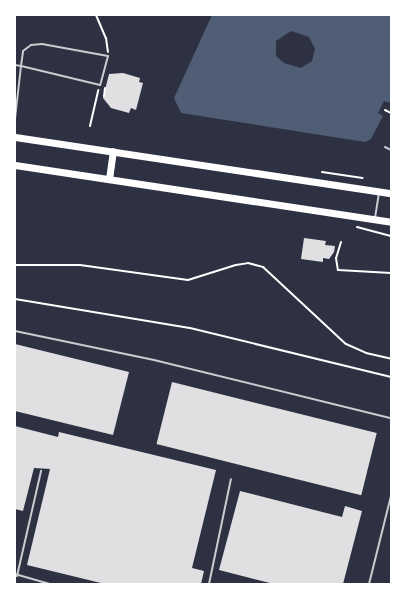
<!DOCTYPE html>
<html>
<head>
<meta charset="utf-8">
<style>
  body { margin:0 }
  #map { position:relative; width:406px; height:599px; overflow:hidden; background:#2d3142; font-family:"Source Sans 3",sans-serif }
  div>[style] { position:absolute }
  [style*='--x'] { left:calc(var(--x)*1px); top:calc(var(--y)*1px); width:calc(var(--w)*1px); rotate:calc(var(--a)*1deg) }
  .water>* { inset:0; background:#4f5d75 }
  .building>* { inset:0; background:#e0e0e3; transform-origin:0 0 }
  .path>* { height:2px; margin:-1px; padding:0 1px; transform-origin:1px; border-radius:1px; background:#fff }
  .service>* { height:2px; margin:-1px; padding:0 1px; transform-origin:1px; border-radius:1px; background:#caccd0 }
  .primary>* { height:7px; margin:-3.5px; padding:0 3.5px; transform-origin:3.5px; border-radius:3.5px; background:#fff }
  span { translate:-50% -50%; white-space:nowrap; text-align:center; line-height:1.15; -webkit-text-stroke:3px #fff; paint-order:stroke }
  .frame { position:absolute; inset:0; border:16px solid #fff; pointer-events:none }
</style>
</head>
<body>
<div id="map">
  <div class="water">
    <i style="clip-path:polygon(evenodd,212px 15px,388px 15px,391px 18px,391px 99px,389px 103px,384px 101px,378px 113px,383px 116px,371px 139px,365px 142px,181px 113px,174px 98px,212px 15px,291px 31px,309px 37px,315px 49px,312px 61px,301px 68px,284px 63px,276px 56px,276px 41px,291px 31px)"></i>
  </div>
  <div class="building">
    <i style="clip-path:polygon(123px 73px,140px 78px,139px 82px,143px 83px,136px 110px,131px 108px,129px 113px,111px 108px,103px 98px,109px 74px)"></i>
    <i style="clip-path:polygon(304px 238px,326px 241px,325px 245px,335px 246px,334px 252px,329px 259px,323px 258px,323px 262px,301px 259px)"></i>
    <i style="clip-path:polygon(15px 344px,129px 372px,113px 435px,15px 411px)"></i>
    <i style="left:172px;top:382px;width:211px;height:64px;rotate:14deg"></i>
    <i style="clip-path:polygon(15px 426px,58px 437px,59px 432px,216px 470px,192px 568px,204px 571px,201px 584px,105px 584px,27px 565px,50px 469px,34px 468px,23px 511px,15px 509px)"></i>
    <i style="clip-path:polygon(240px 491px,342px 517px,345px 506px,362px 511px,343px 584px,274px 584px,219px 570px)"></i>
  </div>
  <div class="path">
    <i style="--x:96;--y:15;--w:25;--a:67"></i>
    <i style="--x:106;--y:38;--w:14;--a:82"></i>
    <i style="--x:104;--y:96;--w:8;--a:-83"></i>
    <i style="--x:385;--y:110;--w:7;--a:27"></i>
    <i style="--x:90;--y:126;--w:37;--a:-77"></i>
    <i style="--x:322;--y:172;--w:41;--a:8.3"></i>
    <i style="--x:357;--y:227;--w:35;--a:15"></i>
    <i style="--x:341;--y:242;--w:17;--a:107"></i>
    <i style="--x:336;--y:258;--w:12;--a:81"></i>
    <i style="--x:338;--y:270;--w:53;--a:3.2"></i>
    <i style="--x:15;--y:265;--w:65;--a:0"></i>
    <i style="--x:80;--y:265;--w:109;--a:7.9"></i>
    <i style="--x:188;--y:280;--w:50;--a:-17.4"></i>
    <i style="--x:236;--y:265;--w:12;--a:-9"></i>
    <i style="--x:248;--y:263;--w:16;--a:15"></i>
    <i style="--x:263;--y:267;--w:113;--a:42.9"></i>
    <i style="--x:346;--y:344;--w:22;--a:24"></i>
    <i style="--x:366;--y:353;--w:26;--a:13"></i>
    <i style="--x:15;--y:299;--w:177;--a:9.4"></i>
    <i style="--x:190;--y:328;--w:207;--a:13.7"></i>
  </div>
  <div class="service">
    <i style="--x:42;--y:44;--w:67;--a:10.3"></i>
    <i style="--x:108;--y:56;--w:30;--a:105"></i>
    <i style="--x:100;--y:85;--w:81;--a:-166.5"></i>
    <i style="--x:21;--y:66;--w:15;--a:-82"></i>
    <i style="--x:23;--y:51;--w:10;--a:-37"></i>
    <i style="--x:31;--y:45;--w:11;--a:-5"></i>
    <i style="--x:15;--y:65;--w:6;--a:9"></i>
    <i style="--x:21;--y:66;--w:53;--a:96.5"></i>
    <i style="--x:385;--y:147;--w:7;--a:27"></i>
    <i style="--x:375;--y:218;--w:25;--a:-81"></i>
    <i style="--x:15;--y:331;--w:142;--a:11.8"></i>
    <i style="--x:154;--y:360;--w:244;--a:13.8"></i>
    <i style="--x:15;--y:574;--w:37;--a:16"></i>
    <i style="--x:15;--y:575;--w:2;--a:27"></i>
    <i style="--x:17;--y:576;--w:108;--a:-77.1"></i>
    <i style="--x:209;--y:584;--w:107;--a:-78.2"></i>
    <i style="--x:369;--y:584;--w:91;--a:-76"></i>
  </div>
  <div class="primary">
    <i style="--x:15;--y:137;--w:380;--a:8.5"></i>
    <i style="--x:15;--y:165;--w:380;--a:8.6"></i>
    <i style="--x:109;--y:179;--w:28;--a:-82"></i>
  </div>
  <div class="frame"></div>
</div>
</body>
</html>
